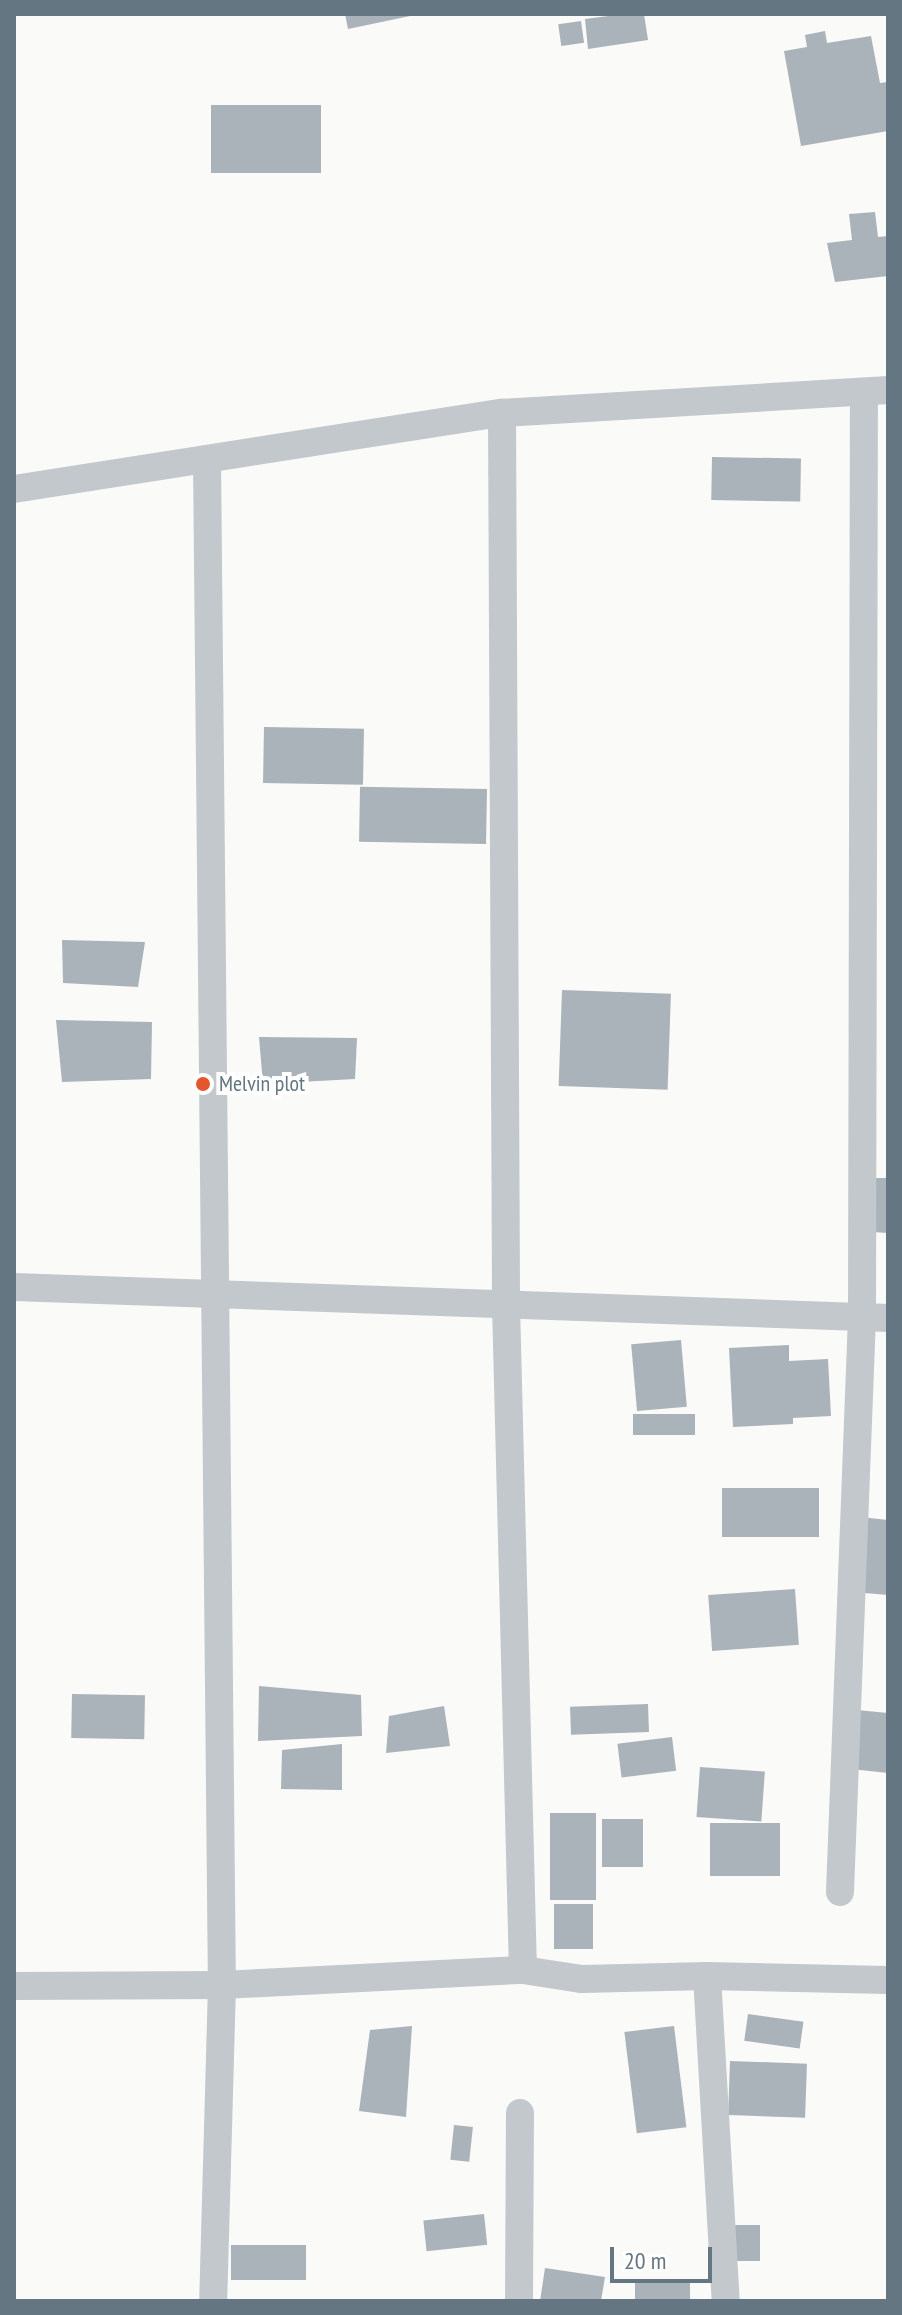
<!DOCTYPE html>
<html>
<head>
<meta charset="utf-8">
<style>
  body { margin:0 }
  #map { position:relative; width:902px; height:2315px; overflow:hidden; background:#fafaf8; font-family:"PT Sans Narrow",sans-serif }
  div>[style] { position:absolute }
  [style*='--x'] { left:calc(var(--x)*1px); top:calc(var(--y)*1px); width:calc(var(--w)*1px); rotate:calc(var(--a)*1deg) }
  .building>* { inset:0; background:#aab3b9; transform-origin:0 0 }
  .street>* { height:28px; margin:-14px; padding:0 14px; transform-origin:14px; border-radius:14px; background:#c3c8cc }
  .dots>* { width:22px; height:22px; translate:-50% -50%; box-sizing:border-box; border:4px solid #fff; border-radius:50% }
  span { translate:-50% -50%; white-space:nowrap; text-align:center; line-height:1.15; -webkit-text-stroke:8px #fff; paint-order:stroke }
  .poi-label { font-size:22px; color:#657683 }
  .left { translate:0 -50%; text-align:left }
  .frame { position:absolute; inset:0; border:16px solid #657683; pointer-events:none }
  .scale { position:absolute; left:610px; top:2247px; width:102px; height:36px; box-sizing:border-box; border:4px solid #657683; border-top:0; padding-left:10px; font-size:24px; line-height:28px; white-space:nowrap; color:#657683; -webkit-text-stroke:6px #fff; paint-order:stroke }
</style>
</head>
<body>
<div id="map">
  <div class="building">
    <i style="clip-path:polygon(345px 14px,415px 14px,415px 15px,348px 29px)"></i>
    <i style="clip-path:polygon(624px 14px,644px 14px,648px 40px,588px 49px,585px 19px)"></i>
    <i style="left:581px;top:21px;width:22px;height:23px;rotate:82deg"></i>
    <i style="clip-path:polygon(825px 31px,827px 43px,871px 36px,880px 83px,888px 82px,888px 131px,801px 146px,784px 51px,807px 47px,805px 35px)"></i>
    <i style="left:211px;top:105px;width:110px;height:68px"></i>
    <i style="clip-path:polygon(875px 212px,878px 237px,888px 236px,888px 276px,835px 282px,827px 243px,852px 240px,849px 214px)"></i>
    <i style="left:712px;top:457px;width:89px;height:43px;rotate:1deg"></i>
    <i style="left:264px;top:727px;width:100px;height:56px;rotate:1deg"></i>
    <i style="left:487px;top:789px;width:55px;height:127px;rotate:91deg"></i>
    <i style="clip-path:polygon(62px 940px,145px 942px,138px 987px,63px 983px)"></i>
    <i style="left:562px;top:990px;width:109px;height:96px;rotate:2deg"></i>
    <i style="clip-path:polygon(56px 1020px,152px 1022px,151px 1079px,62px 1082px)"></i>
    <i style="clip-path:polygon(259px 1037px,357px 1038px,355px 1079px,263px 1084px)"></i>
    <i style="clip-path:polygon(875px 1178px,888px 1178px,888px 1233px,873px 1232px)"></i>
    <i style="left:681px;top:1340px;width:67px;height:50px;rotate:85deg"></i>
    <i style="clip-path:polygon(789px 1345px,789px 1361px,828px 1359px,831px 1416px,793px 1418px,793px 1424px,733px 1427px,729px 1348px)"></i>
    <i style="left:695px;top:1414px;width:21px;height:62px;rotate:90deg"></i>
    <i style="left:819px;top:1488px;width:49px;height:97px;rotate:90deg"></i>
    <i style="clip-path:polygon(860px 1517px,888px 1520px,888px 1595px,853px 1592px)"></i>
    <i style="left:795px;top:1589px;width:56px;height:87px;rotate:86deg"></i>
    <i style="clip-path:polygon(259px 1686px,361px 1695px,362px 1736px,258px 1741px)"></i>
    <i style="left:72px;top:1694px;width:73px;height:44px;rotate:1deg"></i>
    <i style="left:648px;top:1704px;width:28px;height:78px;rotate:88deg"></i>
    <i style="clip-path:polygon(444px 1706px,450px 1746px,386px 1753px,389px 1716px)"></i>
    <i style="clip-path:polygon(857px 1710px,888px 1713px,888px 1773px,851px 1769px)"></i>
    <i style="left:672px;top:1737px;width:34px;height:55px;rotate:83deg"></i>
    <i style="clip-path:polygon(342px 1744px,342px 1790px,281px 1789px,282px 1750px)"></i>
    <i style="left:700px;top:1767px;width:65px;height:50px;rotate:4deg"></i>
    <i style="left:550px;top:1813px;width:46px;height:87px"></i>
    <i style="left:602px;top:1819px;width:41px;height:48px"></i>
    <i style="left:710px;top:1823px;width:70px;height:53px"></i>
    <i style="left:593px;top:1904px;width:45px;height:39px;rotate:90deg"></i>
    <i style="left:748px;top:2014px;width:56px;height:27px;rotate:8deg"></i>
    <i style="clip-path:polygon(412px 2026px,406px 2117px,359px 2111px,370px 2030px)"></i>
    <i style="left:674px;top:2026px;width:102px;height:50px;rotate:83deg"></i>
    <i style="left:730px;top:2061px;width:77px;height:54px;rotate:2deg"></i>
    <i style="left:454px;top:2125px;width:19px;height:35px;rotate:6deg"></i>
    <i style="left:484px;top:2214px;width:31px;height:61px;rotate:84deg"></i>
    <i style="left:724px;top:2225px;width:36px;height:36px"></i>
    <i style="left:231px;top:2245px;width:75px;height:35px"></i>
    <i style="clip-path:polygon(545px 2268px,605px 2277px,601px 2301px,540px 2301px)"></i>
    <i style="left:635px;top:2281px;width:55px;height:20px"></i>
  </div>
  <div class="street">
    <i style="--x:502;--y:413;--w:892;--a:89.74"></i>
    <i style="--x:506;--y:1305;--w:665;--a:88.54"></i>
    <i style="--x:207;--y:459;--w:1526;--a:89.44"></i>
    <i style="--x:222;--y:1985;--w:316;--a:91.6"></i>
    <i style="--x:14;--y:489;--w:494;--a:-8.9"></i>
    <i style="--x:502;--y:413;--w:387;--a:-3.4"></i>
    <i style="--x:14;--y:1287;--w:875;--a:2.03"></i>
    <i style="--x:840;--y:1892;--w:575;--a:-87.81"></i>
    <i style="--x:862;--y:1317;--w:925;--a:-89.88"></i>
    <i style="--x:707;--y:1976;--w:326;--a:86.7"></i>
    <i style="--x:14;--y:1986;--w:208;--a:-0.3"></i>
    <i style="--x:222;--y:1985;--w:301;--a:-2.9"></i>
    <i style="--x:523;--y:1970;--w:60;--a:8.7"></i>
    <i style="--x:582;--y:1979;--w:125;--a:-1.4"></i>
    <i style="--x:707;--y:1976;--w:181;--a:1.3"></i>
    <i style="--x:519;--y:2301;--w:188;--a:-89.7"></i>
  </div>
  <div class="dots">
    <i style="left:203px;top:1084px;background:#e4572e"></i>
  </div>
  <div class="poi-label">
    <span class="left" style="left:219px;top:1084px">Melvin plot</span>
  </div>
  <div class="frame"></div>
  <div class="scale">20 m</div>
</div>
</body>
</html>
